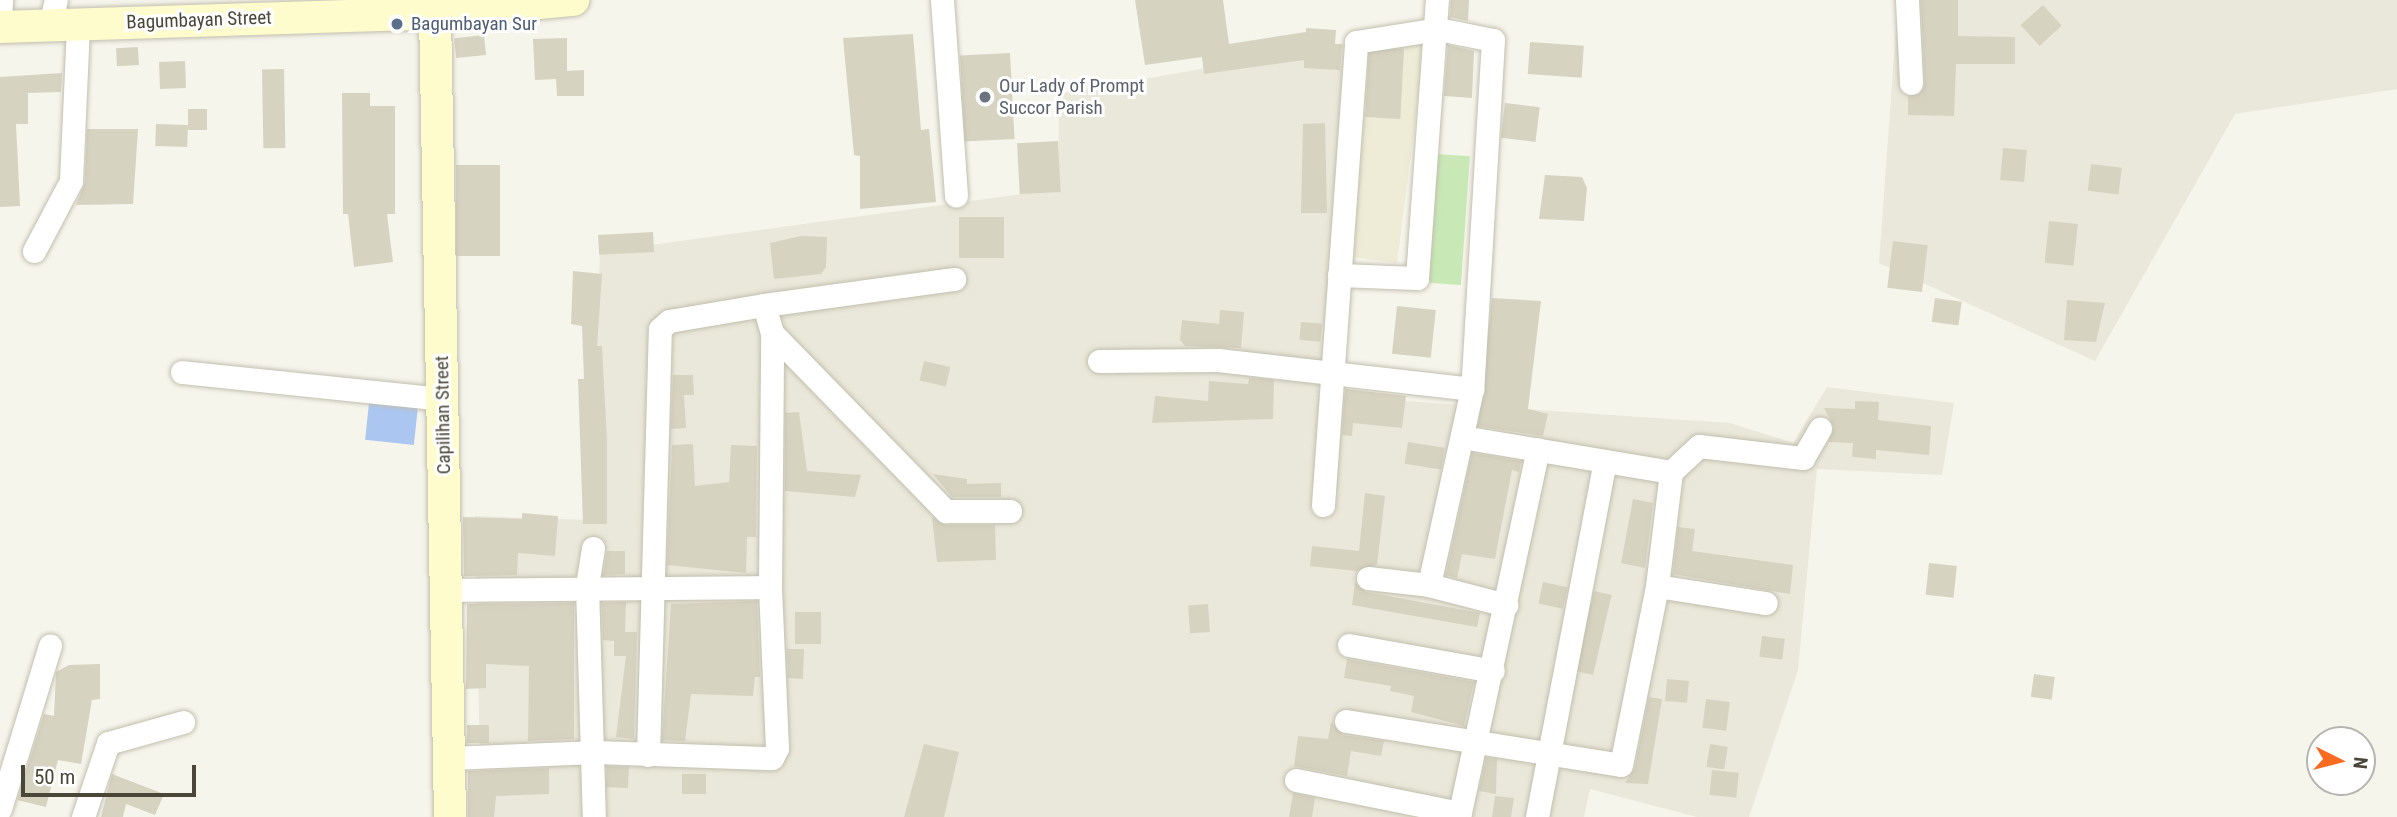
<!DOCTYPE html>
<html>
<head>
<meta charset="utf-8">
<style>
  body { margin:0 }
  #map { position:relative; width:2397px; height:817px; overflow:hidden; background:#f6f5ec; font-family:"Roboto Condensed",sans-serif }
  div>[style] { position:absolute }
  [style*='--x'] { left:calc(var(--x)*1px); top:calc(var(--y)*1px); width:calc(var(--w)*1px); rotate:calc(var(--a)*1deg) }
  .residential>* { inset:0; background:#eae8da }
  .education>* { inset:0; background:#eeecd6 }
  .green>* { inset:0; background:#c8e9b6; transform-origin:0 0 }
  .water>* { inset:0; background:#aac6f1; transform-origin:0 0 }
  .building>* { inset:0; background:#d7d3c1; transform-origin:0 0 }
  .roads { filter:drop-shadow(0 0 2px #c2bfae) drop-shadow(0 0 2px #c2bfae) }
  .street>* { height:23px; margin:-11.5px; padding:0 11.5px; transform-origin:11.5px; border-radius:11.5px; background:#fff }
  .secondary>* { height:32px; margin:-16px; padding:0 16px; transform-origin:16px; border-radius:16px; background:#fefccd }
  .dots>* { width:19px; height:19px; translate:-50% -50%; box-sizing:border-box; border:4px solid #fff; border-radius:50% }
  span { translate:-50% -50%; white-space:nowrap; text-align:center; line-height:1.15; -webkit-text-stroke:6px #fff; paint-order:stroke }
  .street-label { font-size:19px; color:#4a4739 }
  .service-label { font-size:19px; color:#4e5e75 }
  .left { translate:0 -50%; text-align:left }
  .worship-label { font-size:19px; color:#5b616d }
  .north { position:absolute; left:2306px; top:726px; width:70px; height:70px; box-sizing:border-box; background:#fff; border:2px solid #b7b5b0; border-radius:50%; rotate:96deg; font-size:19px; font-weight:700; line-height:28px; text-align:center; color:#4a4739 }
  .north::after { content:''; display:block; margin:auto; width:24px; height:32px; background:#f86b20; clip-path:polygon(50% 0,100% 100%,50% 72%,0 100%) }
  .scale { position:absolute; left:21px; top:765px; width:175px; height:32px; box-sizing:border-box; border:4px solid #4a4739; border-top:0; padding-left:9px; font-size:21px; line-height:24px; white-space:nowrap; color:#4a4739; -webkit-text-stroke:5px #fff; paint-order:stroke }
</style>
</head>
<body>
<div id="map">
  <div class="residential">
    <i style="clip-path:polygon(1898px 0,2397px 0,2397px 89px,2235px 114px,2095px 361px,1879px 263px)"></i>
    <i style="clip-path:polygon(1355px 42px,1318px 395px,1730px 423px,1793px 443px,1827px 387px,1954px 403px,1942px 475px,1817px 469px,1798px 670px,1749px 817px,1697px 817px,1590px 789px,1584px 817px,481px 817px,475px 516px,591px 520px,600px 252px,1058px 189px,1059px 94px)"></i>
  </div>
  <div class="education">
    <i style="clip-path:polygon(1426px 39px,1397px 263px,1344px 256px,1358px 45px)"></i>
  </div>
  <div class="green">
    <i style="left:1422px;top:153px;width:48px;height:129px;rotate:4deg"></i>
  </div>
  <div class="water">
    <i style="left:369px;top:403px;width:49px;height:37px;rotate:6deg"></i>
  </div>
  <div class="building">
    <i style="clip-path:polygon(1135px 0,1223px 0,1229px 44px,1306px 32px,1306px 28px,1336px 30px,1335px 44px,1342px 44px,1340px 70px,1304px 68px,1304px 60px,1204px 74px,1202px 57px,1145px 65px)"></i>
    <i style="clip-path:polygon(1451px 0,1469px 0,1468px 21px,1450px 17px)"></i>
    <i style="clip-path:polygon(1921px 0,1958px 0,1958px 36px,2015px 37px,2015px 64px,1956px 64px,1954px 116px,1908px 115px,1908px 96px,1919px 94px,1925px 83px)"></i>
    <i style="left:2043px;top:5px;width:28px;height:30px;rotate:48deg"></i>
    <i style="clip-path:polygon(913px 34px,921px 130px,929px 129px,936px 202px,860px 209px,860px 156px,854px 155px,843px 38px)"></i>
    <i style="left:484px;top:35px;width:20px;height:30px;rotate:84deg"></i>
    <i style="clip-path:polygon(567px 38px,567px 71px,584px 70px,584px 96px,557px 96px,556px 79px,535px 80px,533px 39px)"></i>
    <i style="left:1530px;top:42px;width:54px;height:32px;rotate:4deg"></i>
    <i style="clip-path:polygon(1448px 45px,1474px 51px,1472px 98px,1444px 96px)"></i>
    <i style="left:138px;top:47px;width:18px;height:22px;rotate:87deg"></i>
    <i style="left:1404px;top:49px;width:70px;height:35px;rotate:93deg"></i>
    <i style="left:1010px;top:53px;width:86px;height:50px;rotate:87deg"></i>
    <i style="left:185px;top:61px;width:27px;height:26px;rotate:88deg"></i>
    <i style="left:284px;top:69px;width:79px;height:22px;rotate:89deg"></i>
    <i style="clip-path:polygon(62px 73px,61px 92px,28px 93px,28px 124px,16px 124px,20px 206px,0 207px,0 77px)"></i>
    <i style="clip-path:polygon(342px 93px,370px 93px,370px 106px,395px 106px,395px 214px,387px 214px,393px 262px,354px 267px,348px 214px,343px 214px)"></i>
    <i style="left:1505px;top:103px;width:35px;height:35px;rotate:7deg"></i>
    <i style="left:188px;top:109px;width:19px;height:21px"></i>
    <i style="clip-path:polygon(1325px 123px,1327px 213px,1301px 213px,1303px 124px)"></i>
    <i style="left:156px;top:124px;width:32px;height:22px;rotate:2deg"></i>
    <i style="clip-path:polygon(87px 129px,138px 129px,133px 204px,76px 205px,85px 182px)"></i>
    <i style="left:1058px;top:141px;width:51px;height:41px;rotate:87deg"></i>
    <i style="left:2003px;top:148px;width:24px;height:32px;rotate:5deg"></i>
    <i style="left:2091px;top:164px;width:31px;height:27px;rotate:7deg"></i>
    <i style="left:500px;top:165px;width:91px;height:44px;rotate:90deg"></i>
    <i style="clip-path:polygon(1545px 175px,1582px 177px,1587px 188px,1584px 221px,1539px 219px)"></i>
    <i style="left:1004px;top:217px;width:41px;height:45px;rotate:90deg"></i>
    <i style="left:2049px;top:221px;width:29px;height:42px;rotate:6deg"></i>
    <i style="left:653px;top:232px;width:20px;height:55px;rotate:87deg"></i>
    <i style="clip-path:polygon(801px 236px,827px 237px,826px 267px,821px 274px,774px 279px,770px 243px)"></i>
    <i style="left:1893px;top:241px;width:35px;height:47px;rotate:7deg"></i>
    <i style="clip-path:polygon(573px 271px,602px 274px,597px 346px,602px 346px,607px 441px,607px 524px,583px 524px,578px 379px,584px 379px,582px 326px,571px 324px)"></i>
    <i style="clip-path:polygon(1492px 298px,1541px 301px,1528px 409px,1548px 414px,1543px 436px,1478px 426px)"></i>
    <i style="left:1935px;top:298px;width:27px;height:24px;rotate:8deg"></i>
    <i style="clip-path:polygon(2067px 300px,2105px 303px,2096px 342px,2064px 340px)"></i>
    <i style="left:1397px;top:306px;width:39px;height:48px;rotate:6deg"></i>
    <i style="clip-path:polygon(1220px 310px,1244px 312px,1241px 348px,1185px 346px,1180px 340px,1182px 320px,1219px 324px)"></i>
    <i style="left:1301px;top:322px;width:21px;height:18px;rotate:5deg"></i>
    <i style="left:924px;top:361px;width:27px;height:20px;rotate:13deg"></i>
    <i style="clip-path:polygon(673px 375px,693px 375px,694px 395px,684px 395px,686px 428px,671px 429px)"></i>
    <i style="clip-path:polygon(1249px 378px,1274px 380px,1273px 419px,1152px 423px,1155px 396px,1208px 401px,1209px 381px,1248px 384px)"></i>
    <i style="clip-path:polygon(1345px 389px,1406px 396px,1402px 428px,1353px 423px,1352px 436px,1342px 435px)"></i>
    <i style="clip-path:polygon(1855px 401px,1879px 402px,1878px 420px,1931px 426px,1929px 455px,1876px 450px,1876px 459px,1852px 457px,1853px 443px,1828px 442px,1834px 427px,1824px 408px,1855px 409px)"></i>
    <i style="clip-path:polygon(799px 412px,807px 471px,861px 475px,855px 497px,785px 491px,785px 413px)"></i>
    <i style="left:1408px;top:442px;width:37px;height:22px;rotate:9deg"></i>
    <i style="clip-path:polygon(693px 444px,695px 486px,729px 482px,731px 445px,757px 446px,756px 537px,747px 537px,746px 573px,667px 565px,672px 445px)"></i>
    <i style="clip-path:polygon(1472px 453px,1521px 461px,1519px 472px,1512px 470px,1495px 559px,1462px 554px,1457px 578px,1446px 575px)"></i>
    <i style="clip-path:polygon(933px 474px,967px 479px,967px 484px,1001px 483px,1001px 497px,952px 497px)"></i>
    <i style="clip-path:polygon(1365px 493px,1385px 496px,1377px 565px,1356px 571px,1310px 566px,1312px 546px,1359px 551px)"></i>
    <i style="clip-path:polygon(1633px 499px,1653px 503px,1645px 568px,1621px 563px)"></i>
    <i style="clip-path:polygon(522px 513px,558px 516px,555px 556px,518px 553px,517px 575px,464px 576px,463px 517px,522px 519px)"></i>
    <i style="clip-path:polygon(932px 517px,945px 525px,995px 525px,996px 560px,937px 562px)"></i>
    <i style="clip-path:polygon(1678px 527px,1695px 529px,1692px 551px,1793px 565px,1790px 594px,1673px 574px)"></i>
    <i style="clip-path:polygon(607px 551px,625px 551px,625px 574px,603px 575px)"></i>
    <i style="left:1929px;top:563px;width:28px;height:32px;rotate:6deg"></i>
    <i style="clip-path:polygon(1355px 582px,1366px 592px,1480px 613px,1477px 627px,1352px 605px)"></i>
    <i style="left:1543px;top:582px;width:25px;height:22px;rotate:12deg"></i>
    <i style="left:1594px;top:591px;width:18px;height:82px;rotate:13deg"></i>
    <i style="clip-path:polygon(757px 601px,760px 677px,755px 677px,753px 696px,691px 694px,685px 741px,662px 740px,671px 604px)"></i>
    <i style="clip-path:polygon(626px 602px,625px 632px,637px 632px,634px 739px,616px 737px,626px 656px,614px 656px,614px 641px,603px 640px,602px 603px)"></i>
    <i style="clip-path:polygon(574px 603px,574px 739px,528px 741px,529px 666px,486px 664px,486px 688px,466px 689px,467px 604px)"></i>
    <i style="left:1208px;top:604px;width:28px;height:20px;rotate:86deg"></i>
    <i style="left:795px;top:612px;width:26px;height:32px"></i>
    <i style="left:1762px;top:636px;width:23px;height:21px;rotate:7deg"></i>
    <i style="clip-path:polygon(787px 649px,804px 649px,803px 679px,788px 678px)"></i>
    <i style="clip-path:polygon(1347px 659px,1474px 682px,1464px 726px,1411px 712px,1414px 696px,1390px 691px,1391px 686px,1344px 678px)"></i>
    <i style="clip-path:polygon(100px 664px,100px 699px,92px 700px,81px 764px,58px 760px,46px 807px,17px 800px,44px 714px,54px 716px,56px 672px,69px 665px)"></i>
    <i style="left:2034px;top:674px;width:21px;height:23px;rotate:8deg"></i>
    <i style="left:1667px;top:679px;width:22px;height:22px;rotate:5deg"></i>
    <i style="clip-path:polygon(1649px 697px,1662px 699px,1648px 784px,1625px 783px,1635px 768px)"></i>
    <i style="left:1706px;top:699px;width:24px;height:29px;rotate:7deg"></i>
    <i style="clip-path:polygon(1331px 722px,1343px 735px,1384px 741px,1381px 756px,1351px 751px,1347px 776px,1294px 766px,1298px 736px,1328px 739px)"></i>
    <i style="left:467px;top:725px;width:22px;height:18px"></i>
    <i style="clip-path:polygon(924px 744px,959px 752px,944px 817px,904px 817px)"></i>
    <i style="left:1710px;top:744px;width:18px;height:23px;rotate:9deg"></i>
    <i style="clip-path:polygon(1486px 758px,1497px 759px,1496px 794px,1479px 791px)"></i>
    <i style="left:607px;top:766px;width:22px;height:21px;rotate:3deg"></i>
    <i style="clip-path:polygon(549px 768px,549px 794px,496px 796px,494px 817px,468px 817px,468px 771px)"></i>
    <i style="left:1712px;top:770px;width:27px;height:25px;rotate:6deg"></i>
    <i style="clip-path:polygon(112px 774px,164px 794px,155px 815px,126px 804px,123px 817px,101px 817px)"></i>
    <i style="left:682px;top:774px;width:24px;height:20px"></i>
    <i style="clip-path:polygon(1293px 793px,1315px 798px,1312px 817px,1289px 817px)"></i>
    <i style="clip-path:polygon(1495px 796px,1514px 798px,1511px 817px,1492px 817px)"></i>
  </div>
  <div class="roads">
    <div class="street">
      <i style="--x:942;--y:0;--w:196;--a:85.9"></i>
      <i style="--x:1907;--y:0;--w:83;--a:87.2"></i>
      <i style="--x:0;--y:16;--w:16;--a:-86"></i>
      <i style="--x:50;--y:25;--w:26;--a:-77"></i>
      <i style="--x:34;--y:251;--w:79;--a:-62.1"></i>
      <i style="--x:71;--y:181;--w:157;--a:-87.4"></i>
      <i style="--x:1339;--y:275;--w:78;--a:2.2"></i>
      <i style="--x:1417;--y:278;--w:279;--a:-85.9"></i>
      <i style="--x:772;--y:333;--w:249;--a:45.7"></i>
      <i style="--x:946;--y:511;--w:64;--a:0"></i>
      <i style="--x:1099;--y:361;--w:119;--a:-0.5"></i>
      <i style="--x:1218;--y:360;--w:256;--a:6.5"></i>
      <i style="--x:182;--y:372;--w:262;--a:5.9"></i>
      <i style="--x:1462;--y:437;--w:212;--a:9.5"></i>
      <i style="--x:1323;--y:505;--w:464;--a:-85.9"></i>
      <i style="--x:1356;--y:42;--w:83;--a:-9"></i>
      <i style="--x:1438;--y:29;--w:56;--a:11.3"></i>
      <i style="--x:1493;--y:40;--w:350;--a:93.4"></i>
      <i style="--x:1472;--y:389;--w:201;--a:102.4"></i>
      <i style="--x:593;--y:548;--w:38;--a:99"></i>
      <i style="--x:587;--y:586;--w:231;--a:88.3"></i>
      <i style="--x:1368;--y:578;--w:61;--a:6.5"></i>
      <i style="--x:1429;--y:585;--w:80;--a:14.6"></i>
      <i style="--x:1657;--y:586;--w:110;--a:8.9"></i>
      <i style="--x:446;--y:590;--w:324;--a:-0.5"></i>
      <i style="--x:1349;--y:645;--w:146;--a:10.2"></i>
      <i style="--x:1346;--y:721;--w:278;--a:9.1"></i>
      <i style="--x:1621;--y:765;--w:183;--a:-78.6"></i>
      <i style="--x:1657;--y:586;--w:115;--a:-83"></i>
      <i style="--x:1671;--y:472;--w:38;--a:-43"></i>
      <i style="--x:1699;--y:446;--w:105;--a:6.6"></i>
      <i style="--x:1803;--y:458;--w:34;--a:-60"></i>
      <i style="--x:648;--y:755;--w:426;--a:-88.4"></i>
      <i style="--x:660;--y:329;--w:12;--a:-42"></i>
      <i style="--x:669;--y:321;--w:96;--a:-9.6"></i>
      <i style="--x:764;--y:305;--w:192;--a:-7.8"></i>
      <i style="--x:449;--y:758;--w:147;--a:-2.3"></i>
      <i style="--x:596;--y:752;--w:176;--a:2"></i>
      <i style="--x:772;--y:758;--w:11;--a:-63"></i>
      <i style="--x:777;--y:748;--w:161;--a:-92.5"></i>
      <i style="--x:770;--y:587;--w:254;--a:-89.5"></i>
      <i style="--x:772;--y:333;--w:29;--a:-106"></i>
      <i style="--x:1296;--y:780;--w:167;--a:11.4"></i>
      <i style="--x:0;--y:809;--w:171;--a:-73"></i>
      <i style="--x:83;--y:817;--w:78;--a:-71.3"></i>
      <i style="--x:108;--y:743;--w:78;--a:-15.6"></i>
      <i style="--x:1459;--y:817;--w:376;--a:-77.9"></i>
      <i style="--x:1537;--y:817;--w:362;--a:-79.2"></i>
    </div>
    <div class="secondary">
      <i style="--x:426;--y:0;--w:16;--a:55"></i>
      <i style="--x:435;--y:13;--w:804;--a:88.93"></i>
      <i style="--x:0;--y:27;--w:435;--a:-1.8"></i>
      <i style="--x:435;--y:13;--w:139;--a:-5.4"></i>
    </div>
  </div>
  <div class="dots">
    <i style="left:397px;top:24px;background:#5c6f8a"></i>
    <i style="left:985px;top:97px;background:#6b7280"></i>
  </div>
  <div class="street-label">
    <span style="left:199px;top:20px;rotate:-2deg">Bagumbayan Street</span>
    <span style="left:443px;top:415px;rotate:-91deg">Capilihan Street</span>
  </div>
  <div class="service-label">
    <span class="left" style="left:411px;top:24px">Bagumbayan Sur</span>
  </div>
  <div class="worship-label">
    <span class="left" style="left:999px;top:97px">Our Lady of Prompt<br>Succor Parish</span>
  </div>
  <div class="north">N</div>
  <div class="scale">50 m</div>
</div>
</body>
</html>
